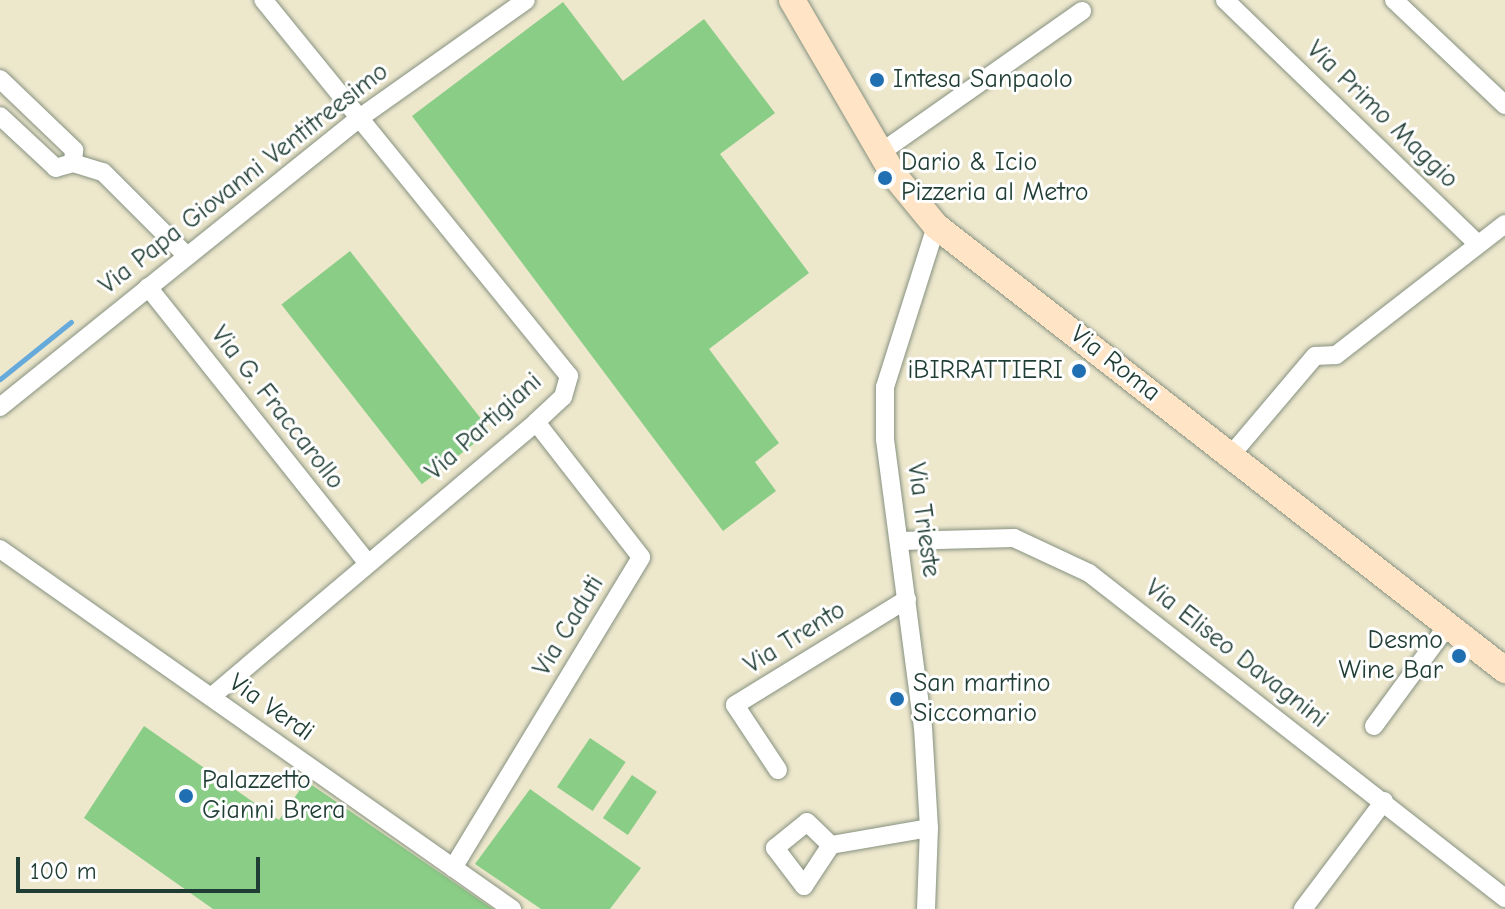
<!DOCTYPE html>
<html>
<head>
<meta charset="utf-8">
<style>
  body { margin:0 }
  #map { position:relative; width:1505px; height:909px; overflow:hidden; background:#ede7cc; font-family:"Comic Neue",sans-serif }
  div>[style] { position:absolute }
  [style*='--x'] { left:calc(var(--x)*1px); top:calc(var(--y)*1px); width:calc(var(--w)*1px); rotate:calc(var(--a)*1deg) }
  .green>* { inset:0; background:#8acd86; transform-origin:0 0 }
  .stream>* { height:5px; margin:-2.5px; padding:0 2.5px; transform-origin:2.5px; border-radius:2.5px; background:#66aadc }
  .roads { filter:drop-shadow(0 0 2px #869280) drop-shadow(0 0 2px #869280) }
  .street>* { height:18px; margin:-9px; padding:0 9px; transform-origin:9px; border-radius:9px; background:#fff }
  .secondary>* { height:26px; margin:-13px; padding:0 13px; transform-origin:13px; border-radius:13px; background:#ffe4c6 }
  .dots>* { width:22px; height:22px; translate:-50% -50%; box-sizing:border-box; border:4px solid #fff; border-radius:50% }
  span { translate:-50% -50%; white-space:nowrap; text-align:center; line-height:1.15; -webkit-text-stroke:6px #fff; paint-order:stroke }
  .poi-label { font-size:26px; color:#1f3d34 }
  .left { translate:0 -50%; text-align:left }
  .right { translate:-100% -50%; text-align:right }
  .street-label { font-size:26px; color:#1f3d34 }
  .scale { position:absolute; left:16px; top:857px; width:244px; height:36px; box-sizing:border-box; border:4px solid #1f3d34; border-top:0; padding-left:10px; font-size:24px; line-height:28px; white-space:nowrap; color:#1f3d34; -webkit-text-stroke:6px #fff; paint-order:stroke }
</style>
</head>
<body>
<div id="map">
  <div class="green">
    <i style="clip-path:polygon(563px 2px,623px 81px,704px 19px,775px 113px,720px 154px,809px 273px,709px 349px,779px 443px,755px 462px,776px 491px,723px 531px,412px 116px)"></i>
    <i style="left:350px;top:251px;width:228px;height:87px;rotate:52deg"></i>
    <i style="clip-path:polygon(144px 726px,279px 820px,306px 781px,493px 909px,213px 909px,84px 818px)"></i>
    <i style="left:590px;top:738px;width:43px;height:59px;rotate:34deg"></i>
    <i style="left:632px;top:775px;width:30px;height:52px;rotate:34deg"></i>
    <i style="clip-path:polygon(530px 789px,641px 868px,610px 909px,541px 909px,475px 864px)"></i>
  </div>
  <div class="stream">
    <i style="--x:0;--y:379;--w:91;--a:-38.8"></i>
  </div>
  <div class="roads">
    <div class="street">
      <i style="--x:1225;--y:0;--w:351;--a:44"></i>
      <i style="--x:1394;--y:0;--w:153;--a:43.4"></i>
      <i style="--x:0;--y:79;--w:103;--a:43.8"></i>
      <i style="--x:74;--y:150;--w:13;--a:94"></i>
      <i style="--x:73;--y:163;--w:18;--a:164"></i>
      <i style="--x:56;--y:168;--w:76;--a:-137.1"></i>
      <i style="--x:880;--y:153;--w:247;--a:-35.1"></i>
      <i style="--x:73;--y:163;--w:31;--a:17"></i>
      <i style="--x:103;--y:172;--w:116;--a:45"></i>
      <i style="--x:148;--y:287;--w:350;--a:51.5"></i>
      <i style="--x:0;--y:407;--w:463;--a:-38.8"></i>
      <i style="--x:361;--y:117;--w:202;--a:-35.3"></i>
      <i style="--x:1231;--y:455;--w:130;--a:-49.7"></i>
      <i style="--x:1315;--y:356;--w:21;--a:-3"></i>
      <i style="--x:1336;--y:355;--w:214;--a:-37.8"></i>
      <i style="--x:900;--y:541;--w:114;--a:-1.5"></i>
      <i style="--x:1014;--y:538;--w:83;--a:25"></i>
      <i style="--x:1089;--y:573;--w:528;--a:38"></i>
      <i style="--x:0;--y:549;--w:626;--a:35.11"></i>
      <i style="--x:211;--y:697;--w:426;--a:-40.2"></i>
      <i style="--x:536;--y:422;--w:37;--a:-43"></i>
      <i style="--x:563;--y:397;--w:22;--a:-74"></i>
      <i style="--x:569;--y:376;--w:485;--a:-129.1"></i>
      <i style="--x:1374;--y:726;--w:125;--a:-53.8"></i>
      <i style="--x:778;--y:770;--w:78;--a:-123.5"></i>
      <i style="--x:735;--y:705;--w:202;--a:-31.6"></i>
      <i style="--x:807;--y:822;--w:33;--a:44"></i>
      <i style="--x:831;--y:845;--w:49;--a:123.4"></i>
      <i style="--x:804;--y:886;--w:48;--a:-127.3"></i>
      <i style="--x:775;--y:848;--w:41;--a:-39.1"></i>
      <i style="--x:831;--y:845;--w:99;--a:-9.8"></i>
      <i style="--x:453;--y:868;--w:363;--a:-58.8"></i>
      <i style="--x:641;--y:557;--w:171;--a:-127.9"></i>
      <i style="--x:926;--y:909;--w:81;--a:-87.9"></i>
      <i style="--x:929;--y:828;--w:100;--a:-93.4"></i>
      <i style="--x:923;--y:728;--w:291;--a:-97.5"></i>
      <i style="--x:885;--y:439;--w:52;--a:-90"></i>
      <i style="--x:885;--y:387;--w:169;--a:-72.4"></i>
      <i style="--x:1303;--y:909;--w:135;--a:-53.1"></i>
    </div>
    <div class="secondary">
      <i style="--x:792;--y:0;--w:203;--a:59.8"></i>
      <i style="--x:894;--y:175;--w:66;--a:50.5"></i>
      <i style="--x:936;--y:226;--w:722;--a:37.97"></i>
    </div>
  </div>
  <div class="dots">
    <i style="left:877px;top:80px;background:#1f6fb2"></i>
    <i style="left:885px;top:178px;background:#1f6fb2"></i>
    <i style="left:1079px;top:371px;background:#1f6fb2"></i>
    <i style="left:1459px;top:656px;background:#1f6fb2"></i>
    <i style="left:897px;top:699px;background:#1f6fb2"></i>
    <i style="left:186px;top:796px;background:#1f6fb2"></i>
  </div>
  <div class="poi-label">
    <span class="left" style="left:893px;top:80px">Intesa Sanpaolo</span>
    <span class="left" style="left:901px;top:178px">Dario &amp; Icio<br>Pizzeria al Metro</span>
    <span class="right" style="left:1063px;top:371px">iBIRRATTIERI</span>
    <span class="right" style="left:1443px;top:656px">Desmo<br>Wine Bar</span>
    <span class="left" style="left:913px;top:699px">San martino<br>Siccomario</span>
    <span class="left" style="left:202px;top:796px">Palazzetto<br>Gianni Brera</span>
  </div>
  <div class="street-label">
    <span style="left:1382px;top:115px;rotate:44deg">Via Primo Maggio</span>
    <span style="left:244px;top:179px;rotate:-38deg">Via Papa Giovanni Ventitreesimo</span>
    <span style="left:1115px;top:364px;rotate:38deg">Via Roma</span>
    <span style="left:277px;top:408px;rotate:52deg">Via G. Fraccarollo</span>
    <span style="left:484px;top:427px;rotate:-42deg">Via Partigiani</span>
    <span style="left:923px;top:520px;rotate:82deg">Via Trieste</span>
    <span style="left:569px;top:626px;rotate:-59deg">Via Caduti</span>
    <span style="left:795px;top:638px;rotate:-32deg">Via Trento</span>
    <span style="left:1236px;top:654px;rotate:38deg">Via Eliseo Davagnini</span>
    <span style="left:271px;top:708px;rotate:35deg">Via Verdi</span>
  </div>
  <div class="scale">100 m</div>
</div>
</body>
</html>
